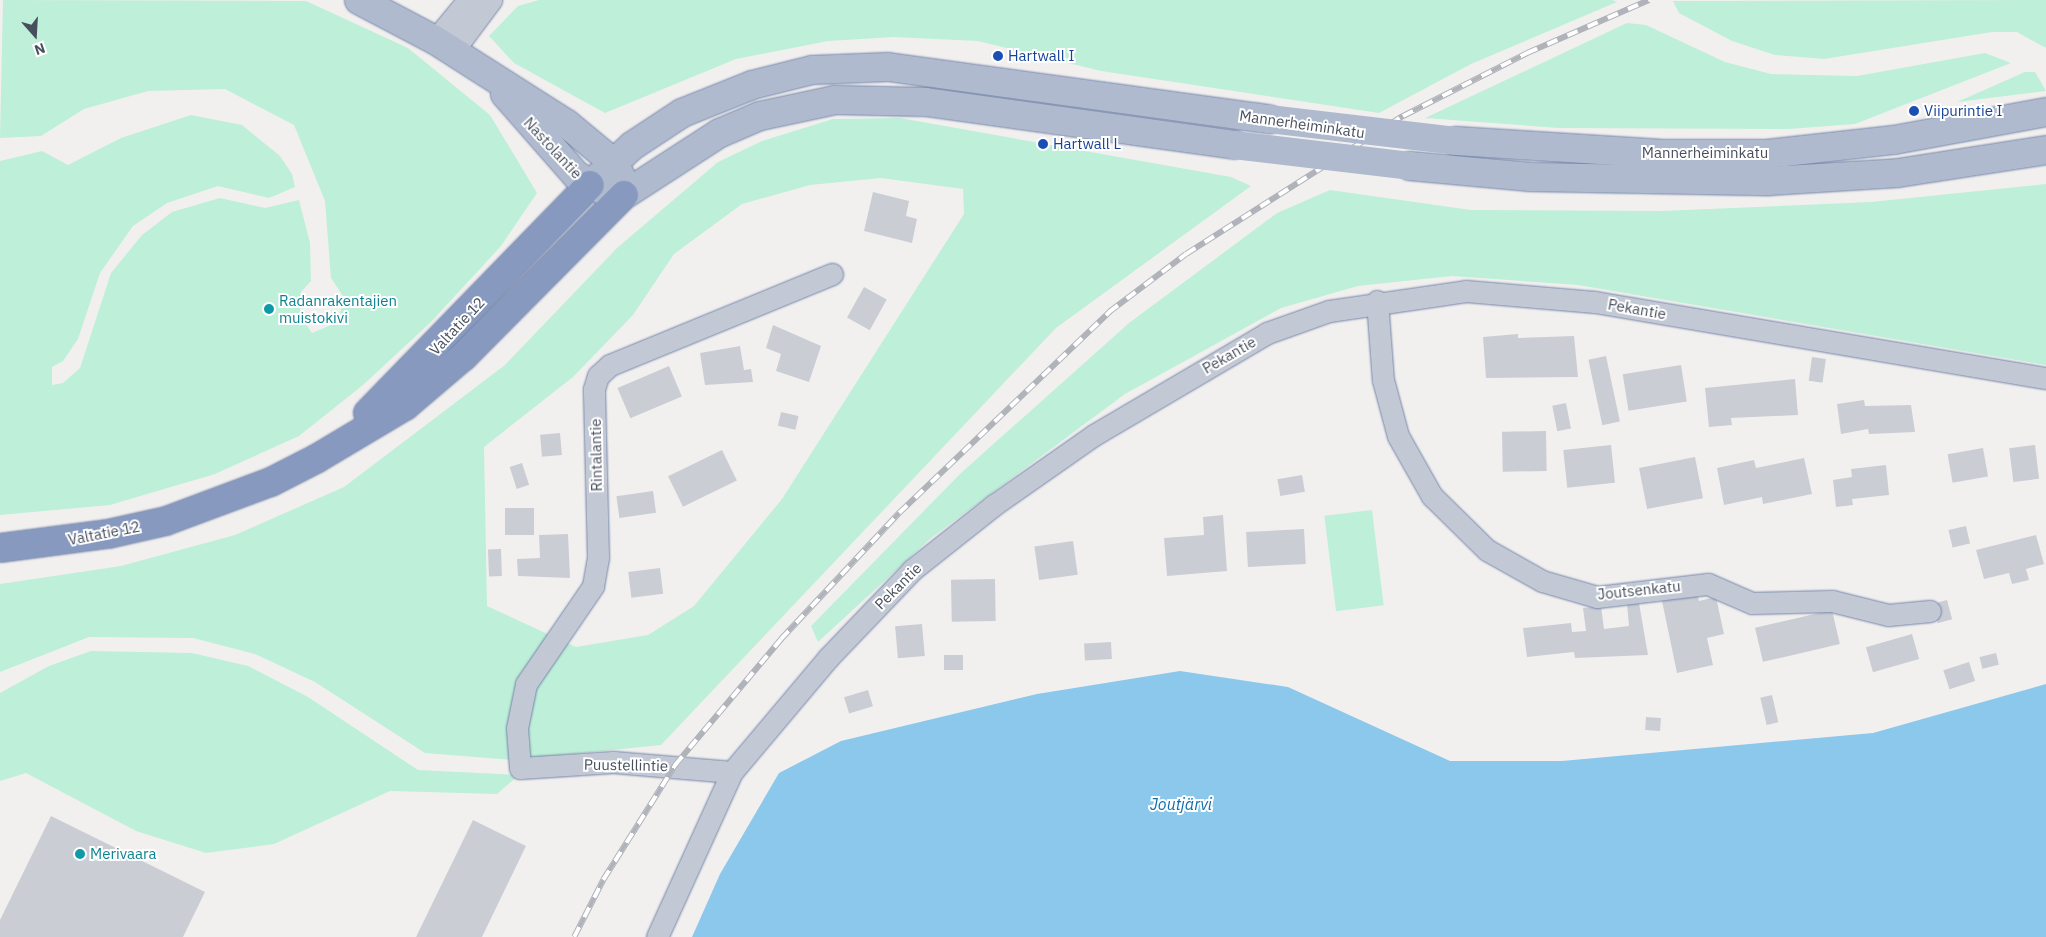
<!DOCTYPE html>
<html>
<head>
<meta charset="utf-8">
<style>
  body { margin:0 }
  #map { position:relative; width:2046px; height:937px; overflow:hidden; background:#f2f0ef; font-family:"IBM Plex Sans",sans-serif }
  div>[style] { position:absolute }
  [style*='--x'] { left:calc(var(--x)*1px); top:calc(var(--y)*1px); width:calc(var(--w)*1px); rotate:calc(var(--a)*1deg) }
  .green>* { inset:0; background:#beefd9; transform-origin:0 0 }
  .water>* { inset:0; background:#8bc8ec }
  .building>* { inset:0; background:#cbcdd5; transform-origin:0 0 }
  .roads { filter:drop-shadow(0 0 1px #7384a9) drop-shadow(0 0 1px #7384a9) }
  .minor>* { height:21px; margin:-10.5px; padding:0 10.5px; transform-origin:10.5px; border-radius:10.5px; background:#c3c9d4 }
  .major>* { height:28px; margin:-14px; padding:0 14px; transform-origin:14px; border-radius:14px; background:#afbace }
  .highway>* { height:28px; margin:-14px; padding:0 14px; transform-origin:14px; border-radius:14px; background:#8799be }
  .rail>* { height:5.5px; margin-top:-2.75px; transform-origin:0; background:repeating-linear-gradient(90deg,#fff 0 11px,#b1b3ba 0 22px); box-sizing:border-box; border-block:1px solid #b1b3ba }
  .major-bridge>* { height:28px; margin:-14px; padding:0 14px; transform-origin:14px; border-radius:14px; background:#afbace }
  .dots>* { width:14px; height:14px; translate:-50% -50%; box-sizing:border-box; border:2px solid #fff; border-radius:50% }
  span { translate:-50% -50%; white-space:nowrap; text-align:center; line-height:1.15; -webkit-text-stroke:4px #fff; paint-order:stroke }
  .transit-label { font-size:15px; color:#164399 }
  .left { translate:0 -50%; text-align:left }
  .street-label { font-size:15px; color:#474f5d }
  .culture-label { font-size:15px; color:#0d838f }
  .water-label { font-size:16px; color:#0d6faa; font-style:italic }
  .north { position:absolute; left:10px; top:10px; width:50px; height:50px; -webkit-text-stroke:4px #fff; paint-order:stroke; rotate:161deg; font-size:14px; font-weight:700; line-height:20px; text-align:center; color:#474f5d }
  .north::after { content:''; display:block; margin:auto; width:18px; height:22px; background:#474f5d; clip-path:polygon(50% 0,100% 100%,50% 72%,0 100%) }
</style>
</head>
<body>
<div id="map">
  <div class="green">
    <i style="clip-path:polygon(3px 0,306px 1px,408px 48px,490px 115px,537px 193px,501px 246px,431px 322px,363px 385px,299px 436px,215px 474px,110px 505px,0 515px,0 161px,42px 151px,68px 165px,121px 138px,191px 115px,242px 125px,280px 156px,292px 174px,295px 187px,269px 198px,218px 186px,167px 203px,133px 226px,100px 273px,78px 339px,63px 361px,52px 367px,52px 385px,63px 383px,80px 368px,111px 273px,142px 235px,172px 212px,220px 198px,265px 208px,299px 200px,310px 243px,311px 281px,301px 292px,300px 316px,312px 333px,336px 323px,345px 299px,331px 278px,325px 201px,294px 125px,225px 89px,148px 91px,84px 109px,41px 136px,0 138px)"></i>
    <i style="clip-path:polygon(539px 0,1612px 0,1617px 2px,1471px 64px,1379px 113px,1101px 71px,978px 41px,894px 37px,828px 41px,736px 59px,605px 113px,514px 63px,489px 36px,518px 6px)"></i>
    <i style="clip-path:polygon(2046px 0,2046px 48px,2017px 32px,1992px 32px,1824px 59px,1775px 55px,1732px 41px,1679px 13px,1673px 1px)"></i>
    <i style="clip-path:polygon(1627px 23px,1646px 25px,1725px 62px,1771px 74px,1857px 76px,1985px 53px,2011px 63px,1855px 124px,1789px 129px,1558px 128px,1425px 118px)"></i>
    <i style="clip-path:polygon(2025px 72px,2035px 72px,2046px 91px,1957px 102px)"></i>
    <i style="clip-path:polygon(evenodd,900px 118px,1231px 177px,1251px 186px,1056px 328px,661px 745px,512px 760px,425px 753px,315px 682px,255px 654px,193px 638px,89px 637px,0 672px,0 584px,121px 566px,235px 535px,344px 487px,505px 365px,617px 248px,718px 162px,762px 141px,833px 119px,900px 118px,881px 178px,963px 189px,964px 214px,782px 499px,694px 606px,648px 635px,576px 647px,487px 606px,484px 447px,573px 377px,633px 315px,674px 254px,742px 204px,810px 185px,881px 178px)"></i>
    <i style="clip-path:polygon(2046px 184px,2046px 365px,1578px 285px,1452px 276px,1358px 286px,1281px 308px,1125px 394px,931px 538px,818px 642px,811px 626px,961px 473px,1129px 323px,1277px 213px,1330px 190px,1471px 210px,1662px 211px,1871px 202px)"></i>
    <i style="left:1372px;top:510px;width:96px;height:48px;rotate:83deg"></i>
    <i style="clip-path:polygon(91px 651px,192px 653px,248px 666px,308px 697px,418px 770px,519px 775px,497px 794px,390px 791px,274px 844px,206px 853px,136px 831px,26px 773px,0 781px,0 693px,49px 666px)"></i>
  </div>
  <div class="water">
    <i style="clip-path:polygon(1180px 671px,1288px 687px,1450px 761px,1562px 761px,1873px 733px,2046px 684px,2046px 937px,692px 937px,720px 874px,779px 773px,841px 741px,1037px 694px)"></i>
  </div>
  <div class="building">
    <i style="clip-path:polygon(873px 192px,909px 201px,906px 216px,917px 219px,912px 243px,864px 231px)"></i>
    <i style="left:864px;top:287px;width:26px;height:35px;rotate:29deg"></i>
    <i style="clip-path:polygon(773px 325px,821px 346px,809px 382px,776px 371px,781px 354px,766px 348px)"></i>
    <i style="clip-path:polygon(1518px 334px,1518px 338px,1574px 336px,1578px 377px,1486px 378px,1483px 337px)"></i>
    <i style="clip-path:polygon(740px 346px,744px 370px,751px 369px,753px 382px,705px 385px,700px 353px)"></i>
    <i style="left:1606px;top:356px;width:67px;height:18px;rotate:78deg"></i>
    <i style="left:1812px;top:357px;width:14px;height:24px;rotate:8deg"></i>
    <i style="left:1681px;top:365px;width:37px;height:59px;rotate:81deg"></i>
    <i style="left:669px;top:366px;width:33px;height:56px;rotate:67deg"></i>
    <i style="clip-path:polygon(1795px 379px,1798px 415px,1731px 418px,1732px 425px,1709px 427px,1705px 388px)"></i>
    <i style="clip-path:polygon(1864px 400px,1865px 406px,1911px 405px,1915px 432px,1869px 434px,1868px 429px,1841px 434px,1837px 404px)"></i>
    <i style="left:1566px;top:403px;width:26px;height:14px;rotate:79deg"></i>
    <i style="left:781px;top:412px;width:18px;height:14px;rotate:13deg"></i>
    <i style="left:1546px;top:431px;width:40px;height:44px;rotate:89deg"></i>
    <i style="left:560px;top:433px;width:22px;height:20px;rotate:85deg"></i>
    <i style="left:1611px;top:445px;width:38px;height:48px;rotate:84deg"></i>
    <i style="left:2035px;top:445px;width:34px;height:26px;rotate:83deg"></i>
    <i style="left:1983px;top:448px;width:29px;height:36px;rotate:80deg"></i>
    <i style="left:722px;top:450px;width:34px;height:60px;rotate:64deg"></i>
    <i style="left:1695px;top:457px;width:42px;height:57px;rotate:79deg"></i>
    <i style="clip-path:polygon(1804px 458px,1812px 494px,1763px 504px,1762px 497px,1724px 505px,1717px 468px,1754px 460px,1756px 468px)"></i>
    <i style="left:522px;top:463px;width:23px;height:13px;rotate:72deg"></i>
    <i style="clip-path:polygon(1886px 465px,1889px 495px,1852px 499px,1853px 505px,1836px 507px,1833px 480px,1852px 477px,1851px 469px)"></i>
    <i style="left:1302px;top:475px;width:17px;height:25px;rotate:80deg"></i>
    <i style="left:653px;top:491px;width:22px;height:37px;rotate:82deg"></i>
    <i style="left:534px;top:508px;width:27px;height:29px;rotate:90deg"></i>
    <i style="clip-path:polygon(1223px 515px,1227px 571px,1167px 576px,1164px 538px,1204px 535px,1203px 517px)"></i>
    <i style="left:1966px;top:526px;width:18px;height:18px;rotate:77deg"></i>
    <i style="left:1304px;top:529px;width:35px;height:58px;rotate:87deg"></i>
    <i style="clip-path:polygon(568px 534px,570px 578px,518px 576px,517px 559px,540px 558px,539px 535px)"></i>
    <i style="clip-path:polygon(2036px 535px,2044px 564px,2026px 569px,2029px 580px,2012px 584px,2009px 573px,1984px 579px,1976px 550px)"></i>
    <i style="left:1073px;top:541px;width:34px;height:39px;rotate:82deg"></i>
    <i style="left:501px;top:549px;width:27px;height:13px;rotate:88deg"></i>
    <i style="left:660px;top:568px;width:26px;height:32px;rotate:83deg"></i>
    <i style="left:995px;top:579px;width:42px;height:44px;rotate:89deg"></i>
    <i style="clip-path:polygon(1697px 593px,1699px 601px,1716px 597px,1724px 634px,1707px 638px,1713px 665px,1677px 673px,1662px 601px)"></i>
    <i style="left:1947px;top:600px;width:20px;height:15px;rotate:75deg"></i>
    <i style="clip-path:polygon(1639px 603px,1648px 655px,1575px 658px,1574px 652px,1527px 657px,1523px 628px,1571px 623px,1572px 632px,1586px 631px,1583px 608px,1601px 606px,1604px 629px,1629px 626px,1627px 604px)"></i>
    <i style="left:1832px;top:610px;width:35px;height:79px;rotate:77deg"></i>
    <i style="left:922px;top:624px;width:32px;height:27px;rotate:85deg"></i>
    <i style="left:1912px;top:634px;width:26px;height:48px;rotate:74deg"></i>
    <i style="left:1111px;top:642px;width:17px;height:27px;rotate:87deg"></i>
    <i style="left:1996px;top:653px;width:12px;height:17px;rotate:76deg"></i>
    <i style="left:963px;top:655px;width:15px;height:19px;rotate:90deg"></i>
    <i style="left:1969px;top:662px;width:20px;height:27px;rotate:72deg"></i>
    <i style="left:868px;top:690px;width:17px;height:25px;rotate:73deg"></i>
    <i style="left:1772px;top:695px;width:28px;height:12px;rotate:77deg"></i>
    <i style="left:1646px;top:717px;width:15px;height:13px;rotate:4deg"></i>
    <i style="clip-path:polygon(51px 816px,205px 892px,183px 937px,0 937px,0 920px)"></i>
    <i style="clip-path:polygon(473px 820px,526px 846px,482px 937px,416px 937px)"></i>
  </div>
  <div class="roads">
    <div class="minor">
      <i style="--x:435;--y:40;--w:52;--a:-50.5"></i>
      <i style="--x:453;--y:51;--w:64;--a:-53.3"></i>
      <i style="--x:1377;--y:301;--w:79;--a:85.7"></i>
      <i style="--x:1383;--y:380;--w:58;--a:75"></i>
      <i style="--x:1398;--y:436;--w:69;--a:60.5"></i>
      <i style="--x:1432;--y:496;--w:77;--a:44.5"></i>
      <i style="--x:1487;--y:550;--w:63;--a:29.4"></i>
      <i style="--x:1542;--y:581;--w:57;--a:16.2"></i>
      <i style="--x:1597;--y:597;--w:112;--a:-6.7"></i>
      <i style="--x:1708;--y:584;--w:48;--a:23.4"></i>
      <i style="--x:1752;--y:603;--w:80;--a:-1.4"></i>
      <i style="--x:1832;--y:601;--w:58;--a:14"></i>
      <i style="--x:1888;--y:615;--w:42;--a:-5.4"></i>
      <i style="--x:732;--y:772;--w:119;--a:-175.2"></i>
      <i style="--x:613;--y:762;--w:93;--a:176.3"></i>
      <i style="--x:520;--y:768;--w:40;--a:-94.3"></i>
      <i style="--x:517;--y:728;--w:45;--a:-78.4"></i>
      <i style="--x:526;--y:684;--w:119;--a:-55.6"></i>
      <i style="--x:593;--y:586;--w:29;--a:-80"></i>
      <i style="--x:598;--y:557;--w:168;--a:-91.4"></i>
      <i style="--x:594;--y:389;--w:14;--a:-73"></i>
      <i style="--x:598;--y:376;--w:16;--a:-43"></i>
      <i style="--x:610;--y:365;--w:240;--a:-22.3"></i>
      <i style="--x:657;--y:937;--w:181;--a:-65.6"></i>
      <i style="--x:732;--y:772;--w:149;--a:-49.9"></i>
      <i style="--x:828;--y:658;--w:122;--a:-46.3"></i>
      <i style="--x:912;--y:570;--w:105;--a:-38.4"></i>
      <i style="--x:994;--y:505;--w:122;--a:-35"></i>
      <i style="--x:1094;--y:435;--w:201;--a:-30.5"></i>
      <i style="--x:1267;--y:333;--w:66;--a:-19.5"></i>
      <i style="--x:1329;--y:311;--w:138;--a:-8.3"></i>
      <i style="--x:1466;--y:291;--w:129;--a:4.9"></i>
      <i style="--x:1595;--y:302;--w:457;--a:9.6"></i>
    </div>
    <div class="major">
      <i style="--x:359;--y:0;--w:86;--a:27.8"></i>
      <i style="--x:435;--y:40;--w:156;--a:32.5"></i>
      <i style="--x:567;--y:124;--w:61;--a:39.7"></i>
      <i style="--x:614;--y:163;--w:18;--a:63"></i>
      <i style="--x:505;--y:94;--w:108;--a:48.8"></i>
      <i style="--x:576;--y:175;--w:34;--a:30"></i>
      <i style="--x:1456;--y:141;--w:204;--a:3.6"></i>
      <i style="--x:1660;--y:154;--w:107;--a:0"></i>
      <i style="--x:1767;--y:154;--w:128;--a:-6.3"></i>
      <i style="--x:1894;--y:140;--w:155;--a:-10.4"></i>
      <i style="--x:1410;--y:166;--w:121;--a:5.2"></i>
      <i style="--x:1530;--y:177;--w:239;--a:1"></i>
      <i style="--x:1769;--y:181;--w:129;--a:-3.5"></i>
      <i style="--x:1898;--y:173;--w:150;--a:-8.8"></i>
      <i style="--x:590;--y:185;--w:57;--a:-42.9"></i>
      <i style="--x:632;--y:146;--w:60;--a:-33.4"></i>
      <i style="--x:682;--y:113;--w:75;--a:-21.8"></i>
      <i style="--x:752;--y:85;--w:62;--a:-14"></i>
      <i style="--x:812;--y:70;--w:76;--a:-2.3"></i>
      <i style="--x:888;--y:67;--w:385;--a:7.8"></i>
      <i style="--x:624;--y:195;--w:114;--a:-32.9"></i>
      <i style="--x:720;--y:133;--w:43;--a:-23"></i>
      <i style="--x:760;--y:116;--w:77;--a:-12"></i>
      <i style="--x:835;--y:100;--w:91;--a:1.3"></i>
      <i style="--x:926;--y:102;--w:311;--a:7.9"></i>
    </div>
    <div class="highway">
      <i style="--x:368;--y:413;--w:318;--a:-45.8"></i>
      <i style="--x:0;--y:548;--w:109;--a:-7.4"></i>
      <i style="--x:108;--y:534;--w:59;--a:-12.6"></i>
      <i style="--x:166;--y:521;--w:112;--a:-20.4"></i>
      <i style="--x:271;--y:482;--w:51;--a:-27.1"></i>
      <i style="--x:316;--y:459;--w:104;--a:-30.8"></i>
      <i style="--x:405;--y:406;--w:77;--a:-40.3"></i>
      <i style="--x:464;--y:356;--w:227;--a:-45.2"></i>
    </div>
  </div>
  <div class="rail">
    <i style="--x:574;--y:937;--w:64;--a:-63"></i>
    <i style="--x:603;--y:880;--w:136;--a:-57.9"></i>
    <i style="--x:675;--y:765;--w:165;--a:-49.9"></i>
    <i style="--x:781;--y:639;--w:173;--a:-46.9"></i>
    <i style="--x:899;--y:513;--w:291;--a:-43.7"></i>
    <i style="--x:1109;--y:312;--w:96;--a:-37"></i>
    <i style="--x:1186;--y:254;--w:257;--a:-32.5"></i>
    <i style="--x:1403;--y:116;--w:139;--a:-26.9"></i>
    <i style="--x:1527;--y:53;--w:133;--a:-23.5"></i>
  </div>
  <div class="major-bridge">
    <i style="--x:1269;--y:119;--w:188;--a:6.7"></i>
    <i style="--x:1234;--y:145;--w:177;--a:6.8"></i>
  </div>
  <div class="dots">
    <i style="left:998px;top:56px;background:#1a4fb4"></i>
    <i style="left:1914px;top:111px;background:#1a4fb4"></i>
    <i style="left:1043px;top:144px;background:#1a4fb4"></i>
    <i style="left:269px;top:309px;background:#0f9aa8"></i>
    <i style="left:80px;top:854px;background:#0f9aa8"></i>
  </div>
  <div class="transit-label">
    <span class="left" style="left:1008px;top:56px">Hartwall I</span>
    <span class="left" style="left:1924px;top:111px">Viipurintie I</span>
    <span class="left" style="left:1053px;top:144px">Hartwall L</span>
  </div>
  <div class="street-label">
    <span style="left:1302px;top:124px;rotate:8deg">Mannerheiminkatu</span>
    <span style="left:553px;top:148px;rotate:47deg">Nastolantie</span>
    <span style="left:1705px;top:153px">Mannerheiminkatu</span>
    <span style="left:1637px;top:309px;rotate:10deg">Pekantie</span>
    <span style="left:457px;top:326px;rotate:-47deg">Valtatie 12</span>
    <span style="left:1229px;top:355px;rotate:-30deg">Pekantie</span>
    <span style="left:596px;top:455px;rotate:-91deg">Rintalantie</span>
    <span style="left:104px;top:533px;rotate:-11deg">Valtatie 12</span>
    <span style="left:898px;top:586px;rotate:-45deg">Pekantie</span>
    <span style="left:1639px;top:590px;rotate:-6deg">Joutsenkatu</span>
    <span style="left:626px;top:765px;rotate:1deg">Puustellintie</span>
  </div>
  <div class="culture-label">
    <span class="left" style="left:279px;top:309px">Radanrakentajien<br>muistokivi</span>
    <span class="left" style="left:90px;top:854px">Merivaara</span>
  </div>
  <div class="water-label">
    <span style="left:1181px;top:804px">Joutjärvi</span>
  </div>
  <div class="north">N</div>
</div>
</body>
</html>
